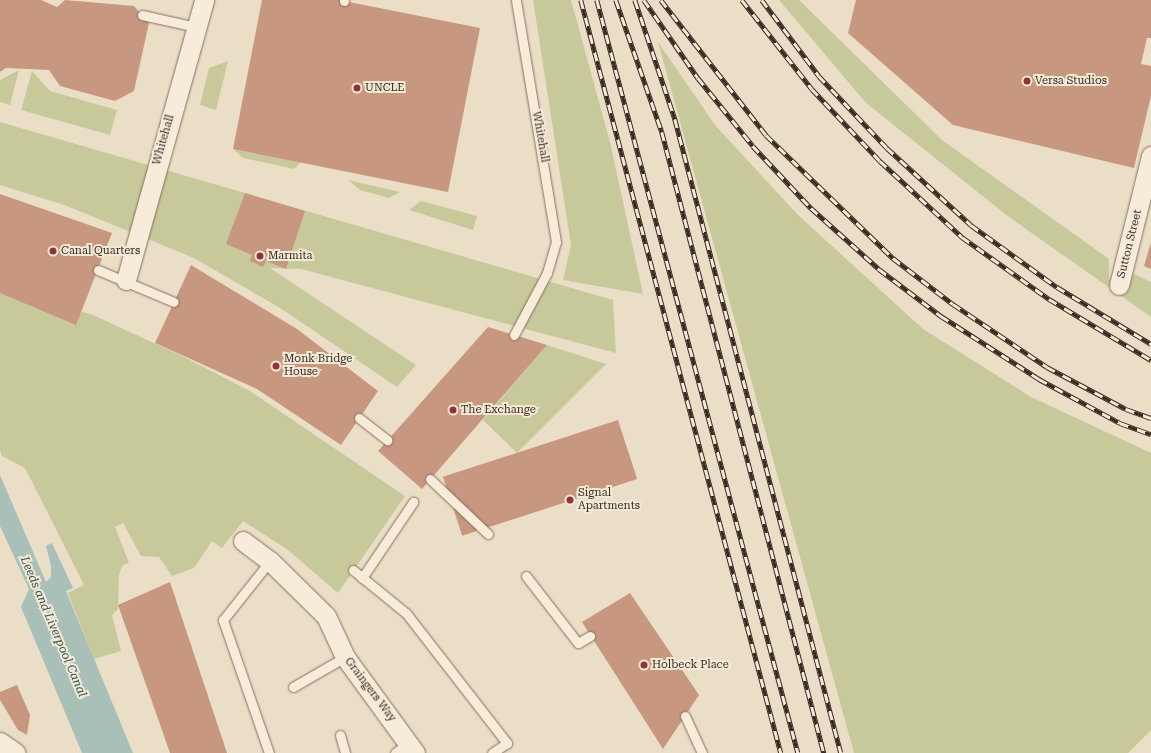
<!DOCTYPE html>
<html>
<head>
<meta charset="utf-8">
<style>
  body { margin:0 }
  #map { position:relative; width:1151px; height:753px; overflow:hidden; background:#ebdec7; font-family:"Roboto Serif",serif }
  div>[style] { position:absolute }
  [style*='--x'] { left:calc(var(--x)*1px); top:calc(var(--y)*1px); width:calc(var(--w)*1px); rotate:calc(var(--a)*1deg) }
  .green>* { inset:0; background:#c7c99b }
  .water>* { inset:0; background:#a8c0b7 }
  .building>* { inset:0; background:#c7987f; transform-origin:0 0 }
  .roads { filter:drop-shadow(0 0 1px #86705d) drop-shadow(0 0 1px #86705d) }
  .lane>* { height:9px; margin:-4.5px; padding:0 4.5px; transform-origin:4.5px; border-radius:4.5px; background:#f7ecda }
  .street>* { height:19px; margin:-9.5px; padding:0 9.5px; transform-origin:9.5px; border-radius:9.5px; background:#f7ecda }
  .rail>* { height:4.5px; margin-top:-2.25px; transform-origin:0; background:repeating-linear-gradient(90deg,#f3e9d6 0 9px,#372a20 0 18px); box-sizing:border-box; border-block:1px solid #372a20 }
  .dots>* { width:11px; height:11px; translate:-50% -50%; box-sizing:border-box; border:2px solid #f3e9d6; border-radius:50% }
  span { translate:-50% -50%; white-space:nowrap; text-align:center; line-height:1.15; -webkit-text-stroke:4px #f3e9d6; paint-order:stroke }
  .poi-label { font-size:11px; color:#372a20 }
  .left { translate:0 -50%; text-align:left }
  .street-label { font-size:11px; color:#372a20 }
  .water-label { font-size:12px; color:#315651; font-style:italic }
</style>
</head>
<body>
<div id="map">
  <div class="green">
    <i style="clip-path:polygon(533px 0,571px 0,610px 142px,643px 294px,563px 280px,571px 245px)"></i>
    <i style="clip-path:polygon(779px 0,799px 0,942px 140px,1109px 259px,1109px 280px,1125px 288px,1134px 274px,1151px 282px,1151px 317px,1009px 217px,866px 103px)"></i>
    <i style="clip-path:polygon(658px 42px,715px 125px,798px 215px,923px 329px,1031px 397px,1151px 453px,1151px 730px,1128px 753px,854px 753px)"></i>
    <i style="clip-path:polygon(228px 61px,216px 110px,200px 105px,209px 68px)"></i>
    <i style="clip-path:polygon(19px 70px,10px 105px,0 102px,0 80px)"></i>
    <i style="clip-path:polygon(32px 71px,50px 91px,117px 110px,110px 135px,21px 110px)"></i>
    <i style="clip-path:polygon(0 122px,613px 300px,616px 353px,301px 269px,270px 268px,416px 365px,397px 387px,280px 308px,194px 258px,67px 206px,0 185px)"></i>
    <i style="clip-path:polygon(233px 149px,301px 162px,294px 169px,243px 158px)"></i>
    <i style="clip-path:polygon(348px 180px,400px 192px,389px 198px,360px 190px)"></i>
    <i style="clip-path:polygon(421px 201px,477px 216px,473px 230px,409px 210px)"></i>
    <i style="clip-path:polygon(0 291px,91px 314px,182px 356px,250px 391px,405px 496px,338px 593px,288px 550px,243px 521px,222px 548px,212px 541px,194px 568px,172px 576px,159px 557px,141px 556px,123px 523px,115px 527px,129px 563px,122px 566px,119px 575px,118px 609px,112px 615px,121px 651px,94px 659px,68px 593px,84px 585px,25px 468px,2px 456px,0 450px)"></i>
    <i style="clip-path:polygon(547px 345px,606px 364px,517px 453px,483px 420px)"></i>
  </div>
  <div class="water">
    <i style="clip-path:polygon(0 475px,46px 582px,51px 577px,51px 566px,46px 546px,52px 543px,73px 588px,66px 591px,133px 753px,82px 753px,21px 607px,29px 589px,0 526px)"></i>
  </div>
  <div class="building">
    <i style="clip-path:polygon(0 0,41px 0,57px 7px,65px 0,134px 6px,149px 23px,134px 91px,115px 101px,60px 86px,49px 70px,6px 68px,0 72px)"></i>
    <i style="clip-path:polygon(262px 0,339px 0,480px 28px,448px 192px,233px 149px)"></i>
    <i style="clip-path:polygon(856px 0,1151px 0,1151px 38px,1147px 38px,1141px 64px,1151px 66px,1151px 96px,1134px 168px,953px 125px,848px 33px)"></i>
    <i style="clip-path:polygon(245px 193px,305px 211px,286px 269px,266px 261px,263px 267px,250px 261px,252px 255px,226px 244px)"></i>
    <i style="clip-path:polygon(0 194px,112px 233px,76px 325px,0 293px)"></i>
    <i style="clip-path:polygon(1151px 242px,1151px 269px,1144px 266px)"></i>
    <i style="clip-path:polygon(191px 265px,297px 329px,378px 391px,341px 445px,257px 389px,155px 343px)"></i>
    <i style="clip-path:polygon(488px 327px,547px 345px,422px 489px,378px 451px)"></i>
    <i style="left:618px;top:420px;width:62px;height:184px;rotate:72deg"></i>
    <i style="clip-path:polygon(170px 582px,227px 753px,170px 753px,118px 605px)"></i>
    <i style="clip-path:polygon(630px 593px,699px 695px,663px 749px,582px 622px)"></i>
    <i style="clip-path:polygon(17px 685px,30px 715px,27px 735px,18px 730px,0 700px,0 692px)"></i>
  </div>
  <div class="roads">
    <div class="lane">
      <i style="--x:344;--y:1;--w:1;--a:-90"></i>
      <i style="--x:142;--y:15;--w:55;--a:12.5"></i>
      <i style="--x:98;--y:270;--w:82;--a:22.8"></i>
      <i style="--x:514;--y:335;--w:70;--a:-62"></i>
      <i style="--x:547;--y:273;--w:32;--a:-74"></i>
      <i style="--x:556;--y:242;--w:245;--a:-99.4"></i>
      <i style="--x:359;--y:418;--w:36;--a:38"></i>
      <i style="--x:430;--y:479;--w:80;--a:43.5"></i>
      <i style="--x:353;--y:570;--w:68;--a:39.1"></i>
      <i style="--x:406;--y:613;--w:165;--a:52.2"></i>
      <i style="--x:507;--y:743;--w:18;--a:146"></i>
      <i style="--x:526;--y:576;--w:85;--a:52.2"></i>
      <i style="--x:578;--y:643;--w:14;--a:-30"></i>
      <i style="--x:362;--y:578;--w:92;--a:-56.1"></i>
      <i style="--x:293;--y:687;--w:60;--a:-30"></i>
      <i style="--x:685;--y:716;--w:41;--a:65.3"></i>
      <i style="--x:340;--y:735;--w:19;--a:74"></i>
      <i style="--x:269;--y:753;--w:141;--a:-109.1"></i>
      <i style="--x:223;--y:620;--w:75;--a:-51.5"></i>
      <i style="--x:395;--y:753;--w:16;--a:-38"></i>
    </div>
    <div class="street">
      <i style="--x:126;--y:280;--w:291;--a:-74.4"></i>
      <i style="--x:1119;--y:285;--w:133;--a:-76.1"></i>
      <i style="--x:243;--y:541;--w:34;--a:37"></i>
      <i style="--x:270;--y:561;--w:78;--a:44.5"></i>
      <i style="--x:326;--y:616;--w:45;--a:65.1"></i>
      <i style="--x:345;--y:657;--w:119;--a:53.9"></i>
      <i style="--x:0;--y:742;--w:19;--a:35"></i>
    </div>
  </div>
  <div class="rail">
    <i style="--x:581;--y:0;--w:779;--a:75.13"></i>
    <i style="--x:597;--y:0;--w:779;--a:75.05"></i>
    <i style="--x:616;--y:0;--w:140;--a:70.8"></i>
    <i style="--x:662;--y:132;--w:642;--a:75.38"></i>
    <i style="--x:635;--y:0;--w:126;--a:71.4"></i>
    <i style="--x:675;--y:119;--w:655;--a:75.33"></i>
    <i style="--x:644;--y:0;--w:95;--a:55.3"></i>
    <i style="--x:698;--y:78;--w:87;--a:51"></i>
    <i style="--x:753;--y:146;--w:85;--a:46.9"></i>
    <i style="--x:811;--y:208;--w:91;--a:41.9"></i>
    <i style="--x:879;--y:269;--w:78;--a:37.2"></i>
    <i style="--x:941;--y:316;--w:117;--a:32.7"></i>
    <i style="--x:1039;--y:379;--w:92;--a:28.5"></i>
    <i style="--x:1120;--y:423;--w:33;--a:20"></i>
    <i style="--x:661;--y:0;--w:171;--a:52.1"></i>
    <i style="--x:766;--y:135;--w:177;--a:44.1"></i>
    <i style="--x:893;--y:258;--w:76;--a:37.5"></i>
    <i style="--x:953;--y:304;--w:113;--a:33.8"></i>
    <i style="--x:1047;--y:367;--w:89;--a:28"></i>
    <i style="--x:1126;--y:409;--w:27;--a:20"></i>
    <i style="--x:742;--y:0;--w:113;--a:51.8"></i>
    <i style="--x:812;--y:89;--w:99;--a:46.6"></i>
    <i style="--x:880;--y:161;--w:112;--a:42.8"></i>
    <i style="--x:962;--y:237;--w:107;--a:35.5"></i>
    <i style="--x:1049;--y:299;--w:119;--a:30.9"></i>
    <i style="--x:762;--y:0;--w:95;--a:53.1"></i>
    <i style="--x:819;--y:76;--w:99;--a:46.6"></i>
    <i style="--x:887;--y:148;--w:114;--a:42.5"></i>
    <i style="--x:971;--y:225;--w:106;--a:35.8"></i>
    <i style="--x:1057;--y:287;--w:110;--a:31.2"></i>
  </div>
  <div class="dots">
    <i style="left:1027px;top:81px;background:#913239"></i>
    <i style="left:357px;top:88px;background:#913239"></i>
    <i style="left:53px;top:251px;background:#913239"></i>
    <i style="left:260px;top:256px;background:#913239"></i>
    <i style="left:276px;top:366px;background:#913239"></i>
    <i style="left:453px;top:410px;background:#913239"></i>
    <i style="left:570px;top:500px;background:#913239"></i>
    <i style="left:644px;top:665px;background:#913239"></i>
  </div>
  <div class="poi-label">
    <span class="left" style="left:1035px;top:81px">Versa Studios</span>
    <span class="left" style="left:365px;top:88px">UNCLE</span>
    <span class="left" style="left:61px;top:251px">Canal Quarters</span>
    <span class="left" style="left:268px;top:256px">Marmita</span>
    <span class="left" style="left:284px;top:366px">Monk Bridge<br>House</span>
    <span class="left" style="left:461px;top:410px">The Exchange</span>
    <span class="left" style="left:578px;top:500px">Signal<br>Apartments</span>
    <span class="left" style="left:652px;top:665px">Holbeck Place</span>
  </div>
  <div class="street-label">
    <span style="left:540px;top:137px;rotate:80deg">Whitehall</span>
    <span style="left:164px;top:140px;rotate:-74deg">Whitehall</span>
    <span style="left:1130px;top:244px;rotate:-76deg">Sutton Street</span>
    <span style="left:370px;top:690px;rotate:53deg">Graingers Way</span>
  </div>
  <div class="water-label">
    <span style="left:53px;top:627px;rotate:67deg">Leeds and Liverpool Canal</span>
  </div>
</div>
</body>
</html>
